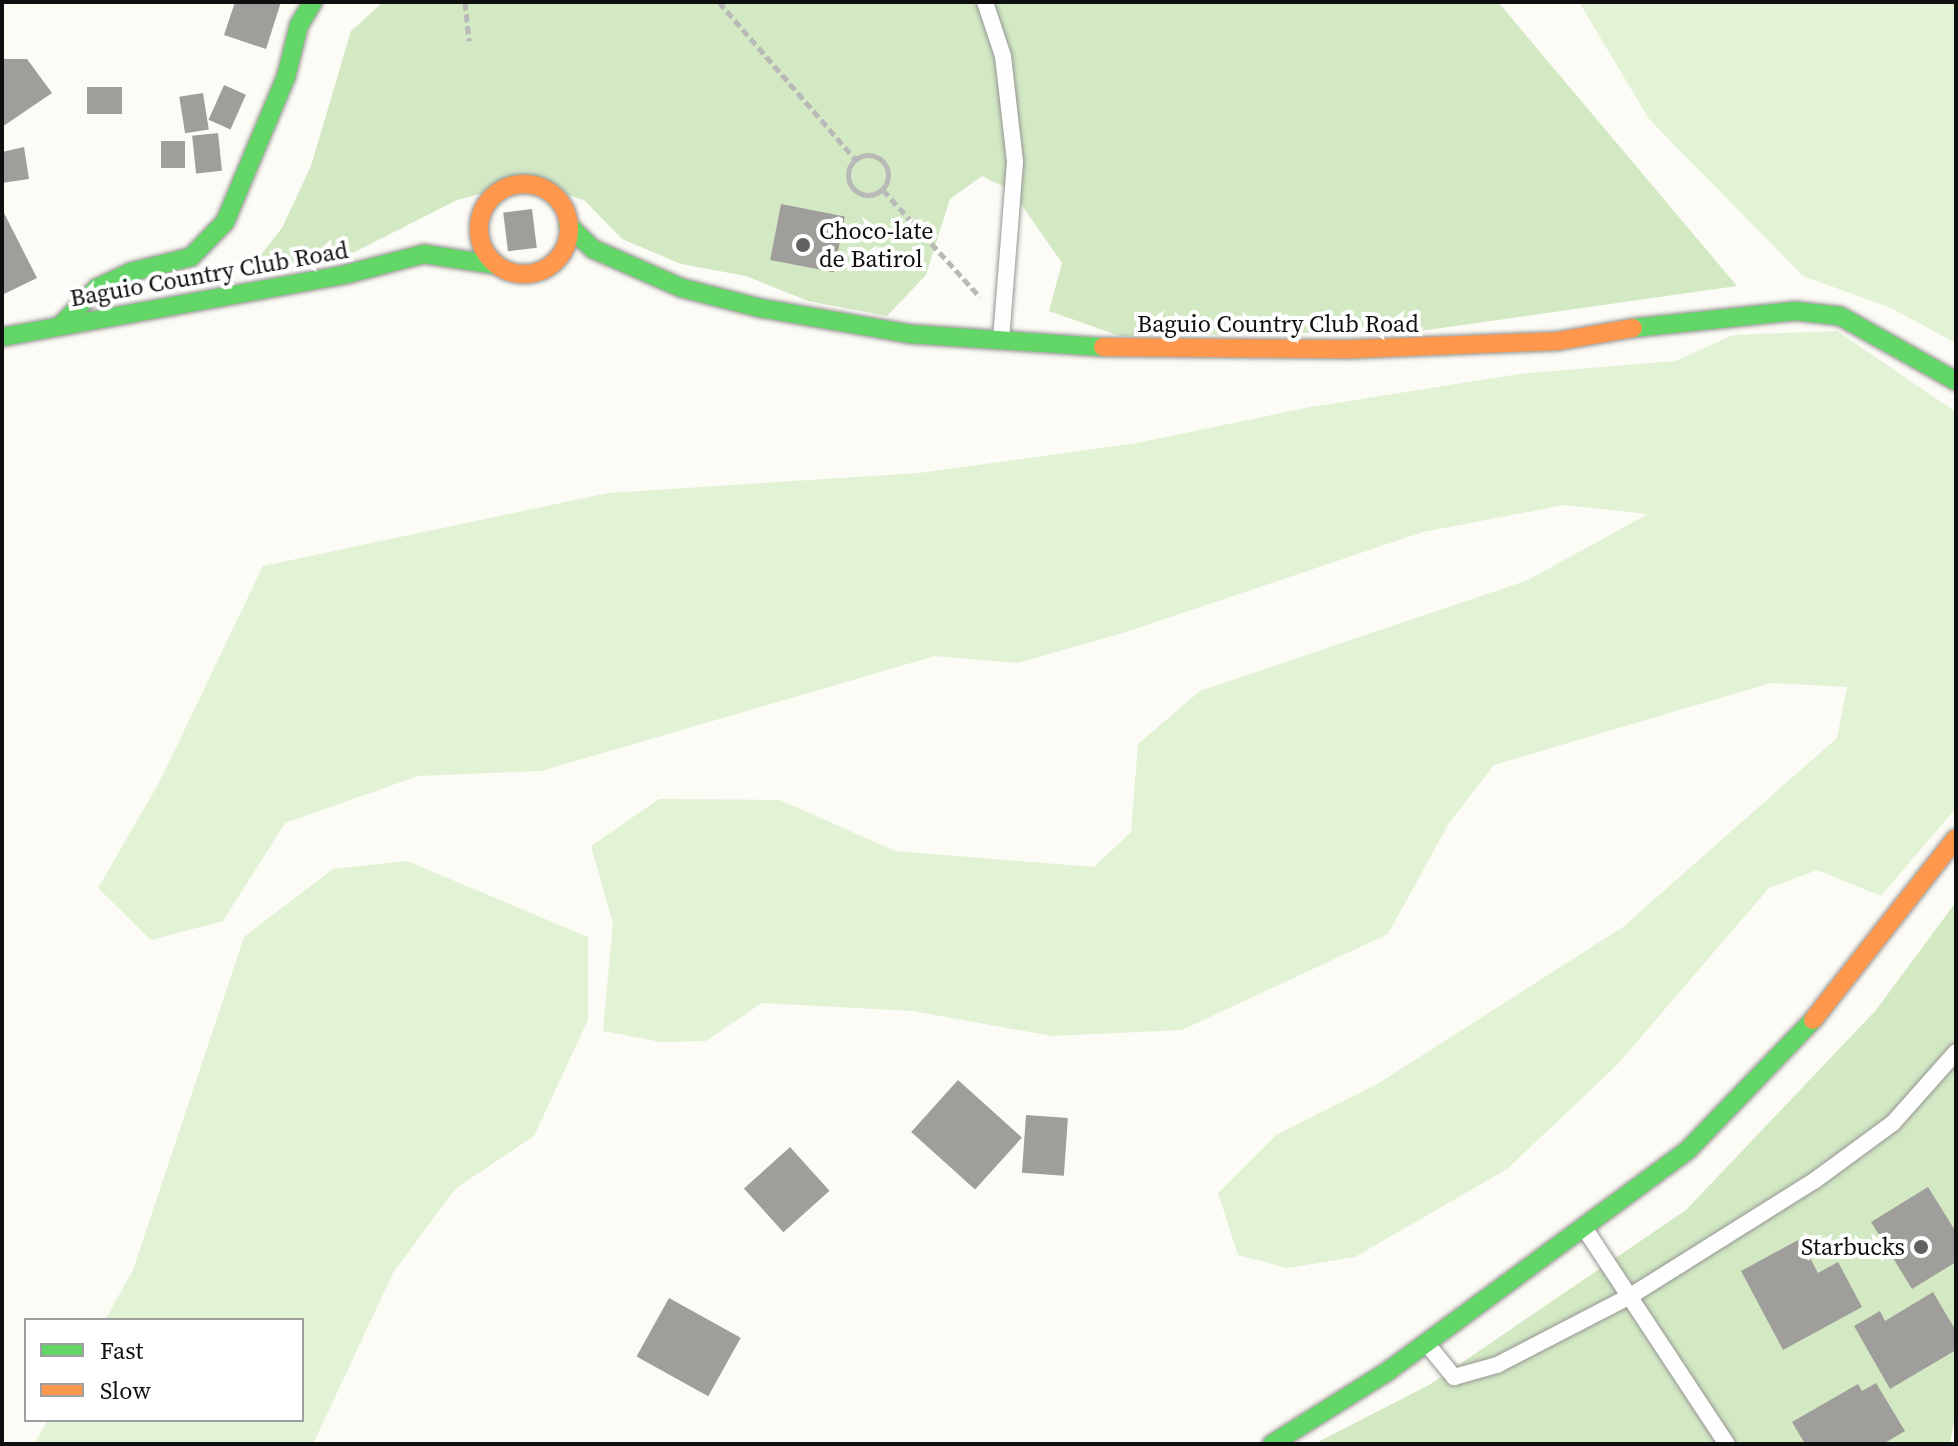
<!DOCTYPE html>
<html>
<head>
<meta charset="utf-8">
<style>
  body { margin:0 }
  #map { position:relative; width:1958px; height:1446px; overflow:hidden; background:#fcfbf5; font-family:"Source Serif 4",serif }
  div>[style] { position:absolute }
  [style*='--x'] { left:calc(var(--x)*1px); top:calc(var(--y)*1px); width:calc(var(--w)*1px); rotate:calc(var(--a)*1deg) }
  .green>* { inset:0; background:#e2f2d5 }
  .forest>* { inset:0; background:#d2e9c4 }
  .building>* { inset:0; background:#a09e9a; transform-origin:0 0 }
  .path>* { height:5px; margin-top:-2.5px; transform-origin:0; background:repeating-linear-gradient(90deg,#b9b9b8 0 8px,transparent 0 12px) }
  .path>.ring { margin:-2.5px; padding:0; box-sizing:content-box; background:none; border:5px solid #b9b9b8; border-radius:50% }
  .roads { filter:drop-shadow(0 0 2px #969593) drop-shadow(0 0 2px #969593) }
  .lane>* { height:16px; margin:-8px; padding:0 8px; transform-origin:8px; border-radius:8px; background:#fffefe }
  .fast>* { height:18px; margin:-9px; padding:0 9px; transform-origin:9px; border-radius:9px; background:#63d668 }
  .slow>* { height:18px; margin:-9px; padding:0 9px; transform-origin:9px; border-radius:9px; background:#ff974d }
  .slow>.ring { margin:-9px; padding:0; box-sizing:content-box; background:none; border:18px solid #ff974d; border-radius:50% }
  .dots>* { width:22px; height:22px; translate:-50% -50%; box-sizing:border-box; border:4px solid #fff; border-radius:50% }
  span { translate:-50% -50%; white-space:nowrap; text-align:center; line-height:1.15; -webkit-text-stroke:8px #fff; paint-order:stroke }
  .poi-label { font-size:24px; color:#0f0f0f }
  .left { translate:0 -50%; text-align:left }
  .right { translate:-100% -50%; text-align:right }
  .street-label { font-size:24px; color:#0f0f0f }
  .frame { position:absolute; inset:0; border:4px solid #0f0f0f; pointer-events:none }
  .legend { position:absolute; left:24px; top:1318px; width:280px; height:104px; box-sizing:border-box; background:#fff; border:2px solid #9f9f9f; margin:0; padding:10px 14px; list-style:none; font-size:24px; color:#0f0f0f }
  .legend li { display:flex; align-items:center; gap:16px; height:40px }
  .legend b { width:40px; border:2px solid #9f9f9f }
</style>
</head>
<body>
<div id="map">
  <div class="green">
    <i style="clip-path:polygon(1579px 2px,1956px 2px,1956px 343px,1891px 308px,1803px 276px,1649px 119px)"></i>
    <i style="clip-path:polygon(1837px 331px,1956px 412px,1955px 809px,1881px 896px,1817px 870px,1769px 888px,1617px 1065px,1507px 1169px,1355px 1257px,1287px 1268px,1238px 1255px,1218px 1193px,1276px 1135px,1379px 1083px,1623px 927px,1837px 738px,1847px 687px,1771px 683px,1494px 765px,1449px 823px,1388px 934px,1182px 1030px,1052px 1036px,913px 1011px,762px 1003px,706px 1041px,661px 1042px,603px 1031px,613px 923px,591px 846px,659px 799px,780px 800px,895px 851px,1094px 867px,1131px 832px,1138px 744px,1200px 691px,1528px 580px,1648px 514px,1564px 505px,1423px 532px,1126px 632px,1017px 663px,935px 656px,541px 771px,418px 776px,285px 823px,223px 921px,151px 940px,98px 888px,160px 781px,263px 566px,608px 493px,919px 473px,1137px 443px,1305px 408px,1519px 374px,1676px 361px,1733px 335px)"></i>
    <i style="clip-path:polygon(407px 861px,588px 937px,588px 1020px,534px 1136px,455px 1189px,393px 1273px,313px 1444px,34px 1444px,48px 1420px,302px 1420px,302px 1320px,105px 1320px,133px 1270px,244px 937px,333px 869px)"></i>
  </div>
  <div class="forest">
    <i style="clip-path:polygon(383px 2px,1498px 2px,1737px 286px,1420px 331px,1120px 336px,1049px 311px,1062px 263px,1012px 191px,982px 176px,950px 199px,926px 275px,887px 316px,808px 301px,746px 276px,681px 264px,622px 239px,584px 200px,525px 182px,457px 200px,339px 260px,252px 266px,282px 228px,311px 166px,351px 31px)"></i>
    <i style="clip-path:polygon(1956px 902px,1956px 1410px,1950px 1444px,1314px 1444px,1429px 1385px,1686px 1210px,1876px 1010px)"></i>
  </div>
  <div class="building">
    <i style="clip-path:polygon(235px 2px,281px 2px,266px 49px,224px 35px)"></i>
    <i style="clip-path:polygon(2px 59px,27px 59px,52px 93px,2px 127px)"></i>
    <i style="left:224px;top:85px;width:24px;height:38px;rotate:24deg"></i>
    <i style="left:87px;top:87px;width:35px;height:27px"></i>
    <i style="left:203px;top:93px;width:37px;height:24px;rotate:81deg"></i>
    <i style="left:218px;top:133px;width:38px;height:26px;rotate:84deg"></i>
    <i style="left:161px;top:141px;width:24px;height:27px"></i>
    <i style="clip-path:polygon(24px 147px,29px 179px,2px 183px,2px 152px)"></i>
    <i style="left:781px;top:204px;width:65px;height:57px;rotate:11deg"></i>
    <i style="clip-path:polygon(2px 209px,37px 278px,2px 295px)"></i>
    <i style="left:532px;top:209px;width:39px;height:29px;rotate:83deg"></i>
    <i style="left:958px;top:1080px;width:86px;height:70px;rotate:42deg"></i>
    <i style="left:1026px;top:1115px;width:42px;height:58px;rotate:4deg"></i>
    <i style="left:790px;top:1147px;width:59px;height:62px;rotate:48deg"></i>
    <i style="clip-path:polygon(1928px 1187px,1956px 1232px,1956px 1262px,1912px 1289px,1871px 1222px)"></i>
    <i style="clip-path:polygon(1800px 1239px,1818px 1273px,1838px 1262px,1862px 1307px,1783px 1350px,1741px 1271px)"></i>
    <i style="clip-path:polygon(1933px 1292px,1956px 1331px,1956px 1350px,1890px 1389px,1854px 1326px,1880px 1311px,1885px 1321px)"></i>
    <i style="left:669px;top:1298px;width:82px;height:67px;rotate:29deg"></i>
    <i style="clip-path:polygon(1876px 1383px,1905px 1431px,1883px 1444px,1805px 1444px,1792px 1422px,1858px 1384px,1862px 1391px)"></i>
  </div>
  <div class="path">
    <i style="--x:465;--y:2;--w:39;--a:84"></i>
    <i style="--x:719;--y:2;--w:208;--a:49.1"></i>
    <i class="ring" style="left:848px;top:155px;width:35px;height:35px"></i>
    <i style="--x:883;--y:190;--w:144;--a:47.8"></i>
  </div>
  <div class="roads">
    <div class="lane">
      <i style="--x:985;--y:2;--w:57;--a:71.6"></i>
      <i style="--x:1003;--y:56;--w:107;--a:83.5"></i>
      <i style="--x:1015;--y:162;--w:177;--a:94.5"></i>
      <i style="--x:1585;--y:1229;--w:258;--a:56.6"></i>
      <i style="--x:1427;--y:1344;--w:43;--a:50.7"></i>
      <i style="--x:1454;--y:1377;--w:45;--a:-15.6"></i>
      <i style="--x:1497;--y:1365;--w:152;--a:-27.4"></i>
      <i style="--x:1632;--y:1295;--w:215;--a:-32.1"></i>
      <i style="--x:1814;--y:1181;--w:98;--a:-36.3"></i>
      <i style="--x:1893;--y:1123;--w:95;--a:-48.4"></i>
    </div>
    <div class="fast">
      <i style="--x:568;--y:225;--w:35;--a:44"></i>
      <i style="--x:593;--y:249;--w:97;--a:23.7"></i>
      <i style="--x:682;--y:288;--w:81;--a:14.4"></i>
      <i style="--x:760;--y:308;--w:152;--a:9.8"></i>
      <i style="--x:910;--y:334;--w:193;--a:3.9"></i>
      <i style="--x:60;--y:326;--w:53;--a:-45.8"></i>
      <i style="--x:97;--y:288;--w:38;--a:-25"></i>
      <i style="--x:131;--y:272;--w:62;--a:-14"></i>
      <i style="--x:191;--y:257;--w:49;--a:-45.8"></i>
      <i style="--x:225;--y:222;--w:157;--a:-67.2"></i>
      <i style="--x:286;--y:77;--w:54;--a:-76"></i>
      <i style="--x:299;--y:25;--w:27;--a:-59"></i>
      <i style="--x:1633;--y:328;--w:163;--a:-6"></i>
      <i style="--x:1795;--y:311;--w:45;--a:6.3"></i>
      <i style="--x:1840;--y:316;--w:133;--a:29.3"></i>
      <i style="--x:2;--y:337;--w:351;--a:-10.3"></i>
      <i style="--x:347;--y:274;--w:80;--a:-14.6"></i>
      <i style="--x:424;--y:254;--w:74;--a:8.6"></i>
      <i style="--x:1272;--y:1444;--w:136;--a:-32.1"></i>
      <i style="--x:1387;--y:1372;--w:373;--a:-36.4"></i>
      <i style="--x:1687;--y:1151;--w:182;--a:-46.1"></i>
    </div>
    <div class="slow">
      <i class="ring" style="left:479px;top:184px;width:72px;height:72px"></i>
      <i style="--x:1103;--y:347;--w:250;--a:0.5"></i>
      <i style="--x:1353;--y:349;--w:205;--a:-2.2"></i>
      <i style="--x:1558;--y:341;--w:76;--a:-9.8"></i>
      <i style="--x:1813;--y:1020;--w:231;--a:-51.8"></i>
    </div>
  </div>
  <div class="dots">
    <i style="left:803px;top:245px;background:#626260"></i>
    <i style="left:1921px;top:1247px;background:#626260"></i>
  </div>
  <div class="poi-label">
    <span class="left" style="left:819px;top:245px">Choco-late<br>de Batirol</span>
    <span class="right" style="left:1905px;top:1247px">Starbucks</span>
  </div>
  <div class="street-label">
    <span style="left:209px;top:274px;rotate:-10deg">Baguio Country Club Road</span>
    <span style="left:1278px;top:324px">Baguio Country Club Road</span>
  </div>
  <div class="frame"></div>
  <ul class="legend">
  <li><b style="height:10px;background:#63d668"></b>Fast</li>
  <li><b style="height:10px;background:#ff974d"></b>Slow</li>
  </ul>
</div>
</body>
</html>
